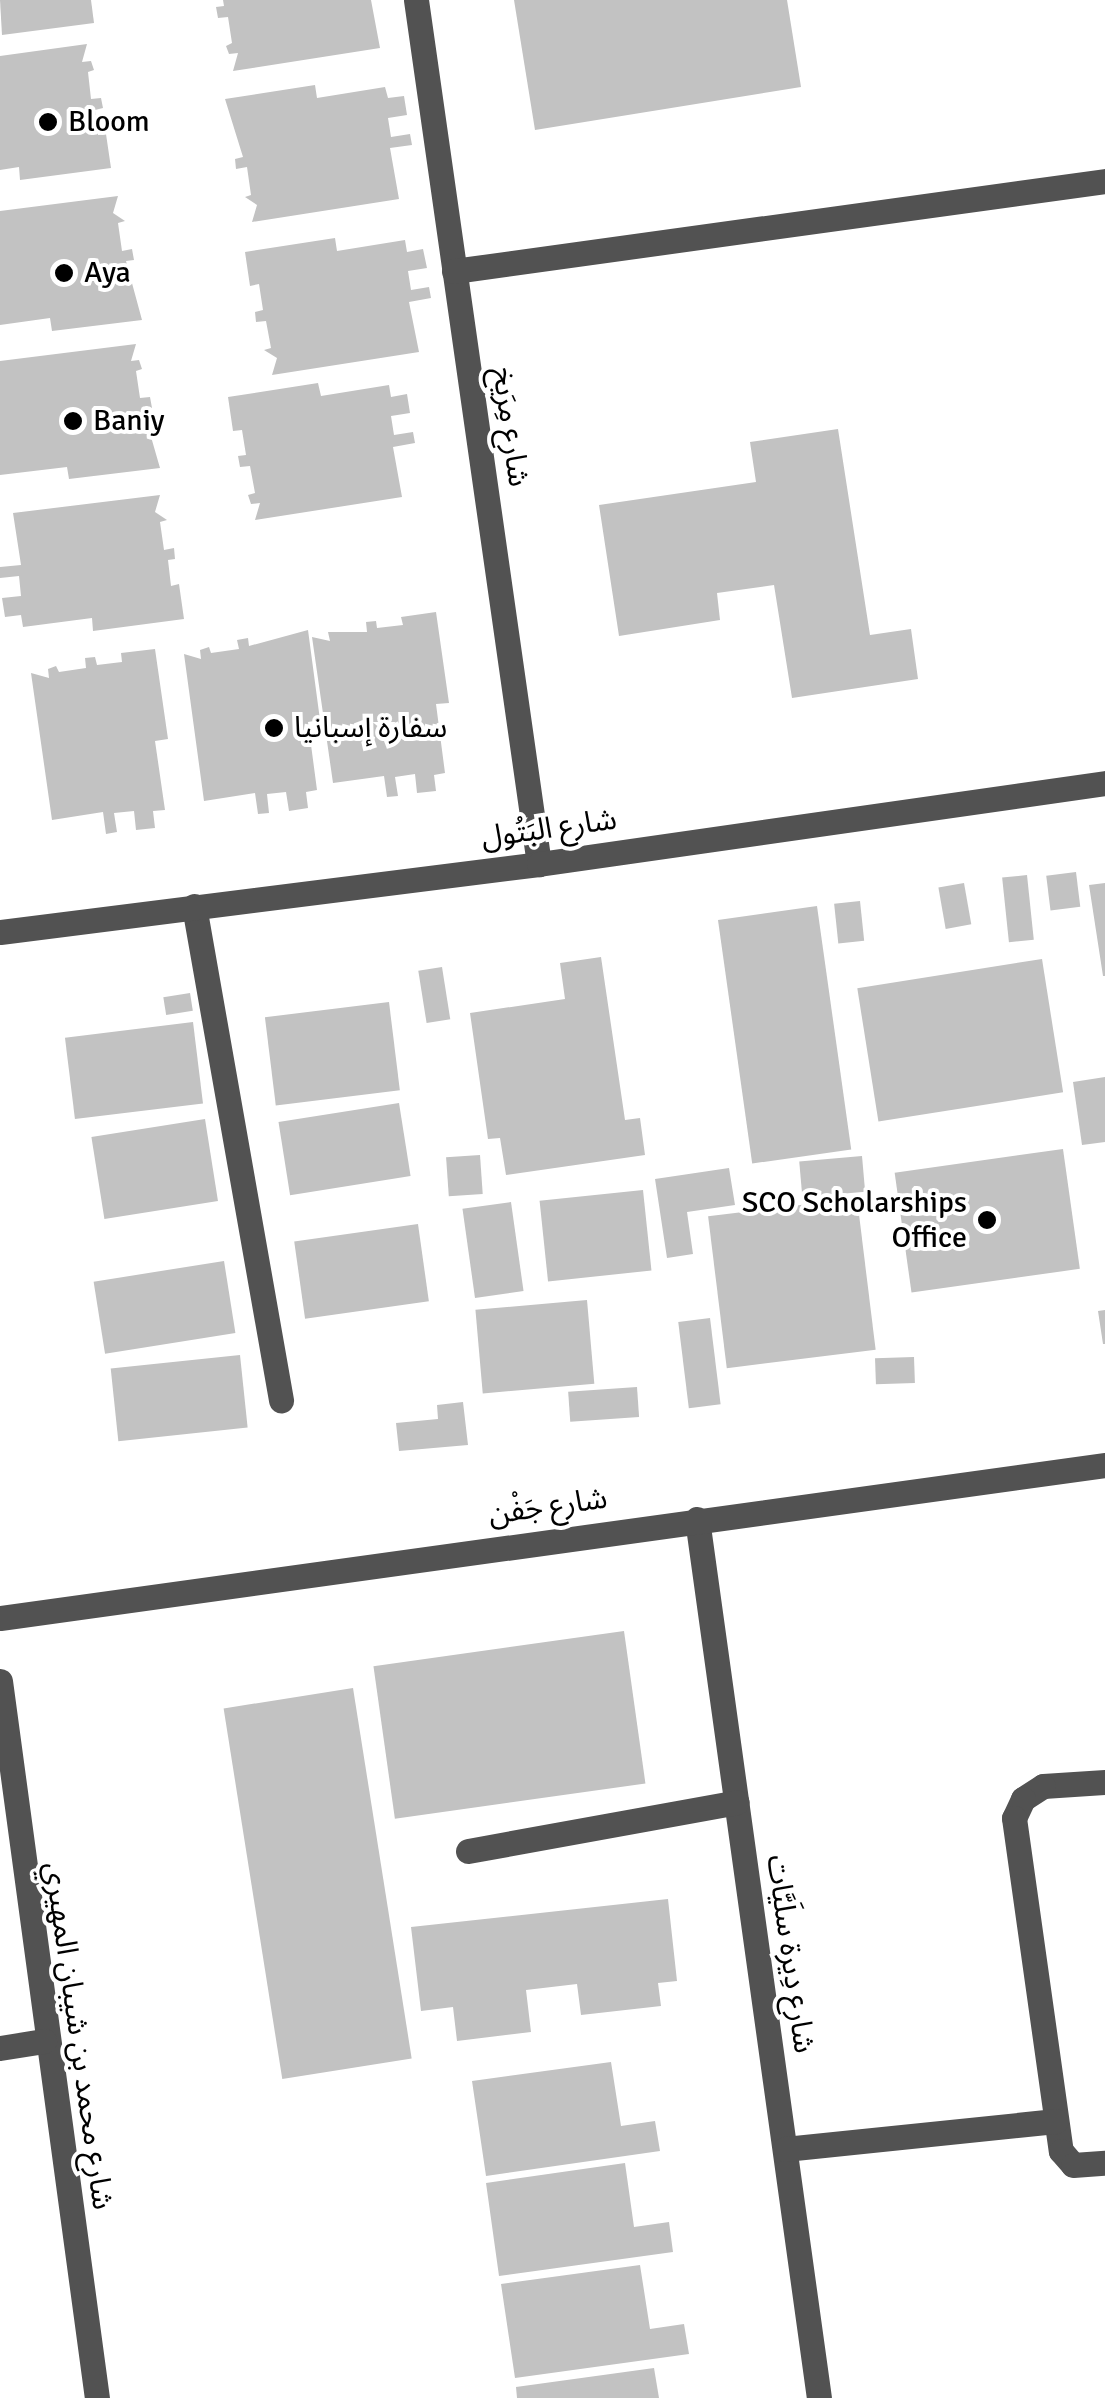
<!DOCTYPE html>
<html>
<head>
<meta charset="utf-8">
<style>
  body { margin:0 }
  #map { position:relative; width:1105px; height:2398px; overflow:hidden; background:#fff; font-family:Signika,"Noto Sans Arabic",sans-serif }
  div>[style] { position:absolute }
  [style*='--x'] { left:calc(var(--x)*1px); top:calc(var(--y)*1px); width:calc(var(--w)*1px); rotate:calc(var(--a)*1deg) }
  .building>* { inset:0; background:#c2c2c2; transform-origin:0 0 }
  .minor>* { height:25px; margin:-12.5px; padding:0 12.5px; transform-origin:12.5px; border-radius:12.5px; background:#525252 }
  .dots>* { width:28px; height:28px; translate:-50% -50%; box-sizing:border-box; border:5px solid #fff; border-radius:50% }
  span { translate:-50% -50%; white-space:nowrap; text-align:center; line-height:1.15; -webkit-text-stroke:8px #fff; paint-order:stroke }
  .poi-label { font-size:30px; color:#000 }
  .left { translate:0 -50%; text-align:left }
  .right { translate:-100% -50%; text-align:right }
  .street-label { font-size:30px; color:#000 }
</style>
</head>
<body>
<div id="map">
  <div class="building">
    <i style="clip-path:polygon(0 0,91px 0,94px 23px,2px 35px)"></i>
    <i style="clip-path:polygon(223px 0,371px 0,380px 48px,233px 71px,238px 53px,229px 54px,226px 46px,232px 43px,228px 17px,218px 18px,216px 7px,224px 6px)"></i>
    <i style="clip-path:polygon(514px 0,787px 0,801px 87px,535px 130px)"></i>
    <i style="clip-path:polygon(87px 44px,82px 62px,91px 61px,94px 70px,88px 72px,91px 99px,101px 98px,103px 108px,95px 110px,98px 135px,106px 134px,111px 168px,20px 180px,19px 167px,0 170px,0 56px)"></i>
    <i style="clip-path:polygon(315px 85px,317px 98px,385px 87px,388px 98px,404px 96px,407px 115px,388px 118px,391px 137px,410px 134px,412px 145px,390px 148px,399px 199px,252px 222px,257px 205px,245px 197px,251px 195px,247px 167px,236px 169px,235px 159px,243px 157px,225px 99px)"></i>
    <i style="clip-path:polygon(118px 196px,113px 213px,125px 221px,118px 223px,122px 251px,132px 249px,134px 260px,126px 261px,142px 320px,52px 331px,50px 318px,0 325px,0 211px)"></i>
    <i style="clip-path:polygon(335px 238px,337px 251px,405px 240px,407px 252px,423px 249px,427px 268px,408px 271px,411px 290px,429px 287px,431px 298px,409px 302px,419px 352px,272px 375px,277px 358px,264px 350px,271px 348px,266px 321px,256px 322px,255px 312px,263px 310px,259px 284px,250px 286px,245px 252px)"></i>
    <i style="clip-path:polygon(136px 344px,131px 361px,139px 360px,142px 369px,136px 371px,140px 398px,150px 397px,152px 408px,143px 409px,160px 468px,69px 479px,67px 467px,0 475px,0 361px)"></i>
    <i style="clip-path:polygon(318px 383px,321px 396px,389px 385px,391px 397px,407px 394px,410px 413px,391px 416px,394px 435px,413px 432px,415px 443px,393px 447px,402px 497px,255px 520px,260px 503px,251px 504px,248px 495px,255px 493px,250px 466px,240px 467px,238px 456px,246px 455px,242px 430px,233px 431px,228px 397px)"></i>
    <i style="clip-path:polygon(838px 429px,870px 635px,911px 629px,918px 679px,792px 698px,774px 585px,717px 593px,720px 620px,619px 636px,599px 505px,756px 482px,750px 442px)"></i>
    <i style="clip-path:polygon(160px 495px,155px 512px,167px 520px,160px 522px,164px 550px,174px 548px,175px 559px,168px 560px,171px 586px,179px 584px,184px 619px,93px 631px,92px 618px,23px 627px,21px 615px,5px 617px,2px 598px,21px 596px,19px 576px,0 578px,0 567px,21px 565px,13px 513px)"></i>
    <i style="clip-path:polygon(436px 612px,449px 703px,436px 704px,445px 773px,434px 775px,436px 791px,417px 793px,415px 774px,395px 777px,398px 796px,387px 797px,384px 776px,333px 783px,312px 637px,330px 641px,328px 632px,367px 632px,366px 622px,376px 621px,377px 628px,403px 625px,401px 617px)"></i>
    <i style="clip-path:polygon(308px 630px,320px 720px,308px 722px,317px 790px,306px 792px,308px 808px,289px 811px,286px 792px,267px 794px,269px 813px,258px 814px,255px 793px,204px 801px,184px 654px,201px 659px,200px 650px,209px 647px,211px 653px,239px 649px,237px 640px,248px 638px,249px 646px)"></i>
    <i style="clip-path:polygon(155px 649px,168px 739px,155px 741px,165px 810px,153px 811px,155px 828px,136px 830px,134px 811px,114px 813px,117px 832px,106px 834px,103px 812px,52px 820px,31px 673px,49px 678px,48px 669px,56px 666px,59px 672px,86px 668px,85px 658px,95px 657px,97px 665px,122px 662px,121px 653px)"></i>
    <i style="left:1076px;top:872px;width:35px;height:30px;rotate:83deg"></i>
    <i style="left:1027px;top:875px;width:65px;height:25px;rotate:84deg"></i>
    <i style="left:964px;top:883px;width:42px;height:26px;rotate:80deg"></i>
    <i style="clip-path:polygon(1105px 883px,1105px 976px,1103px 976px,1089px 885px)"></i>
    <i style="left:860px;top:901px;width:40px;height:26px;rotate:84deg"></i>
    <i style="left:817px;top:906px;width:246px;height:100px;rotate:82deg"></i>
    <i style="clip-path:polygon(601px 957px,625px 1120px,640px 1118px,645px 1155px,506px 1175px,500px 1138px,488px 1139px,470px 1013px,565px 999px,560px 963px)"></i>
    <i style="left:1042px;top:959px;width:135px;height:187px;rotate:81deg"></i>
    <i style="left:442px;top:967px;width:53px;height:24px;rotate:81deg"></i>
    <i style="left:190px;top:993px;width:18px;height:27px;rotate:81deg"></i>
    <i style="left:389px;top:1002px;width:89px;height:125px;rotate:83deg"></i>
    <i style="left:193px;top:1022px;width:82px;height:129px;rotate:83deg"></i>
    <i style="clip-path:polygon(1105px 1077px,1105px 1142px,1082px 1145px,1073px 1082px)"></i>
    <i style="left:399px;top:1103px;width:74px;height:122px;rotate:81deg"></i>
    <i style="left:205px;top:1119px;width:83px;height:115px;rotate:81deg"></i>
    <i style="left:1063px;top:1149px;width:121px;height:170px;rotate:82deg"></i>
    <i style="left:480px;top:1155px;width:39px;height:34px;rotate:86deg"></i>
    <i style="left:862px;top:1156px;width:36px;height:63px;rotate:85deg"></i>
    <i style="clip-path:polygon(729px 1168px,735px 1205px,687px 1212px,693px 1254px,667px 1258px,655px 1179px)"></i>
    <i style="left:643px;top:1190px;width:81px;height:104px;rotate:84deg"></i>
    <i style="left:857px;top:1198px;width:153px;height:150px;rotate:83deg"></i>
    <i style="left:511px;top:1202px;width:90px;height:49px;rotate:82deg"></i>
    <i style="left:418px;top:1224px;width:78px;height:125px;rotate:82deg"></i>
    <i style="left:224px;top:1261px;width:73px;height:132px;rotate:81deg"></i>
    <i style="left:587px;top:1300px;width:84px;height:112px;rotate:85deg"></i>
    <i style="clip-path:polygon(1105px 1310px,1105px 1344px,1103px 1344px,1098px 1311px)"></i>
    <i style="left:710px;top:1318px;width:87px;height:32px;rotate:83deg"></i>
    <i style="left:240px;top:1355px;width:73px;height:130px;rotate:84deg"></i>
    <i style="left:914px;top:1357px;width:26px;height:39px;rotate:88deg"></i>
    <i style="left:637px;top:1387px;width:30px;height:69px;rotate:86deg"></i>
    <i style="clip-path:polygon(463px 1402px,468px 1445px,399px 1451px,396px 1423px,438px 1419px,437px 1405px)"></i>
    <i style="left:624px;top:1631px;width:154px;height:253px;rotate:82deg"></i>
    <i style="left:353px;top:1688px;width:375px;height:131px;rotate:81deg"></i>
    <i style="clip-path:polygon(668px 1899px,677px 1981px,658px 1983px,661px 2006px,581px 2015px,577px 1984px,526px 1990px,531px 2032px,457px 2041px,453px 2007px,421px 2011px,411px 1927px)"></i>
    <i style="clip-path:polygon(611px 2062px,621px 2126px,655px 2121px,660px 2151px,486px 2176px,472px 2081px)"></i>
    <i style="clip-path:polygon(625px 2163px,634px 2227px,669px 2222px,673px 2252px,499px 2276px,486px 2183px)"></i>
    <i style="clip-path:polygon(640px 2265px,650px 2329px,684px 2324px,689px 2354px,515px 2378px,501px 2284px)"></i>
    <i style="clip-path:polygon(654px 2368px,659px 2398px,517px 2398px,516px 2387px)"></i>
  </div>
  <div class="minor">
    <i style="--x:416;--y:0;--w:873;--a:81.9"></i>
    <i style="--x:454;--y:271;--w:657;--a:-7.87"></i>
    <i style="--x:194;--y:906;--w:502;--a:80.01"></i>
    <i style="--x:0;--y:932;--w:543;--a:-7.19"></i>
    <i style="--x:539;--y:864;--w:572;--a:-8.14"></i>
    <i style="--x:697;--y:1519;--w:887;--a:82.1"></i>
    <i style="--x:0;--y:1618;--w:1116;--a:-7.88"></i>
    <i style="--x:0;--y:1681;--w:724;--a:82.3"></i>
    <i style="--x:1105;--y:1782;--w:62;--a:176.3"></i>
    <i style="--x:1043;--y:1786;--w:24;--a:147"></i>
    <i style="--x:1023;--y:1799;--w:21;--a:115"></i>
    <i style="--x:1014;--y:1818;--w:336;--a:82"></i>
    <i style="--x:1061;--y:2151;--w:18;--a:49"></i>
    <i style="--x:1073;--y:2165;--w:32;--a:-4"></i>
    <i style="--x:468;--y:1851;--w:273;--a:-10.3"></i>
    <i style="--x:0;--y:2048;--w:45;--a:-9"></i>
    <i style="--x:785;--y:2149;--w:272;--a:-5.9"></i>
  </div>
  <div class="dots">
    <i style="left:48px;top:122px;background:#000"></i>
    <i style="left:64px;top:273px;background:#000"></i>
    <i style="left:73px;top:421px;background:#000"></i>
    <i style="left:274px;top:728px;background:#000"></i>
    <i style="left:987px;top:1220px;background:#000"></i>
  </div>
  <div class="poi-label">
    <span class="left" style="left:68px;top:122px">Bloom</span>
    <span class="left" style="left:84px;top:273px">Aya</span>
    <span class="left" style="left:93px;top:421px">Baniy</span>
    <span class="left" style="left:294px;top:728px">سفارة إسبانيا</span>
    <span class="right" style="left:967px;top:1220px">SCO Scholarships<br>Office</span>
  </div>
  <div class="street-label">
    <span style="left:510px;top:427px;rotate:82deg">شارع مِرَيخ</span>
    <span style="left:549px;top:829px;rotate:-8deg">شارع البَتُول</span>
    <span style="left:548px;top:1507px;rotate:-8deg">شارع جَفْن</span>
    <span style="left:790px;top:1954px;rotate:82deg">شارع دِيرة سلَيَّات</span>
    <span style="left:78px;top:2036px;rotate:82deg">شارع محمد بن شيبان المهيري</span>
  </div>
</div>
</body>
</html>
